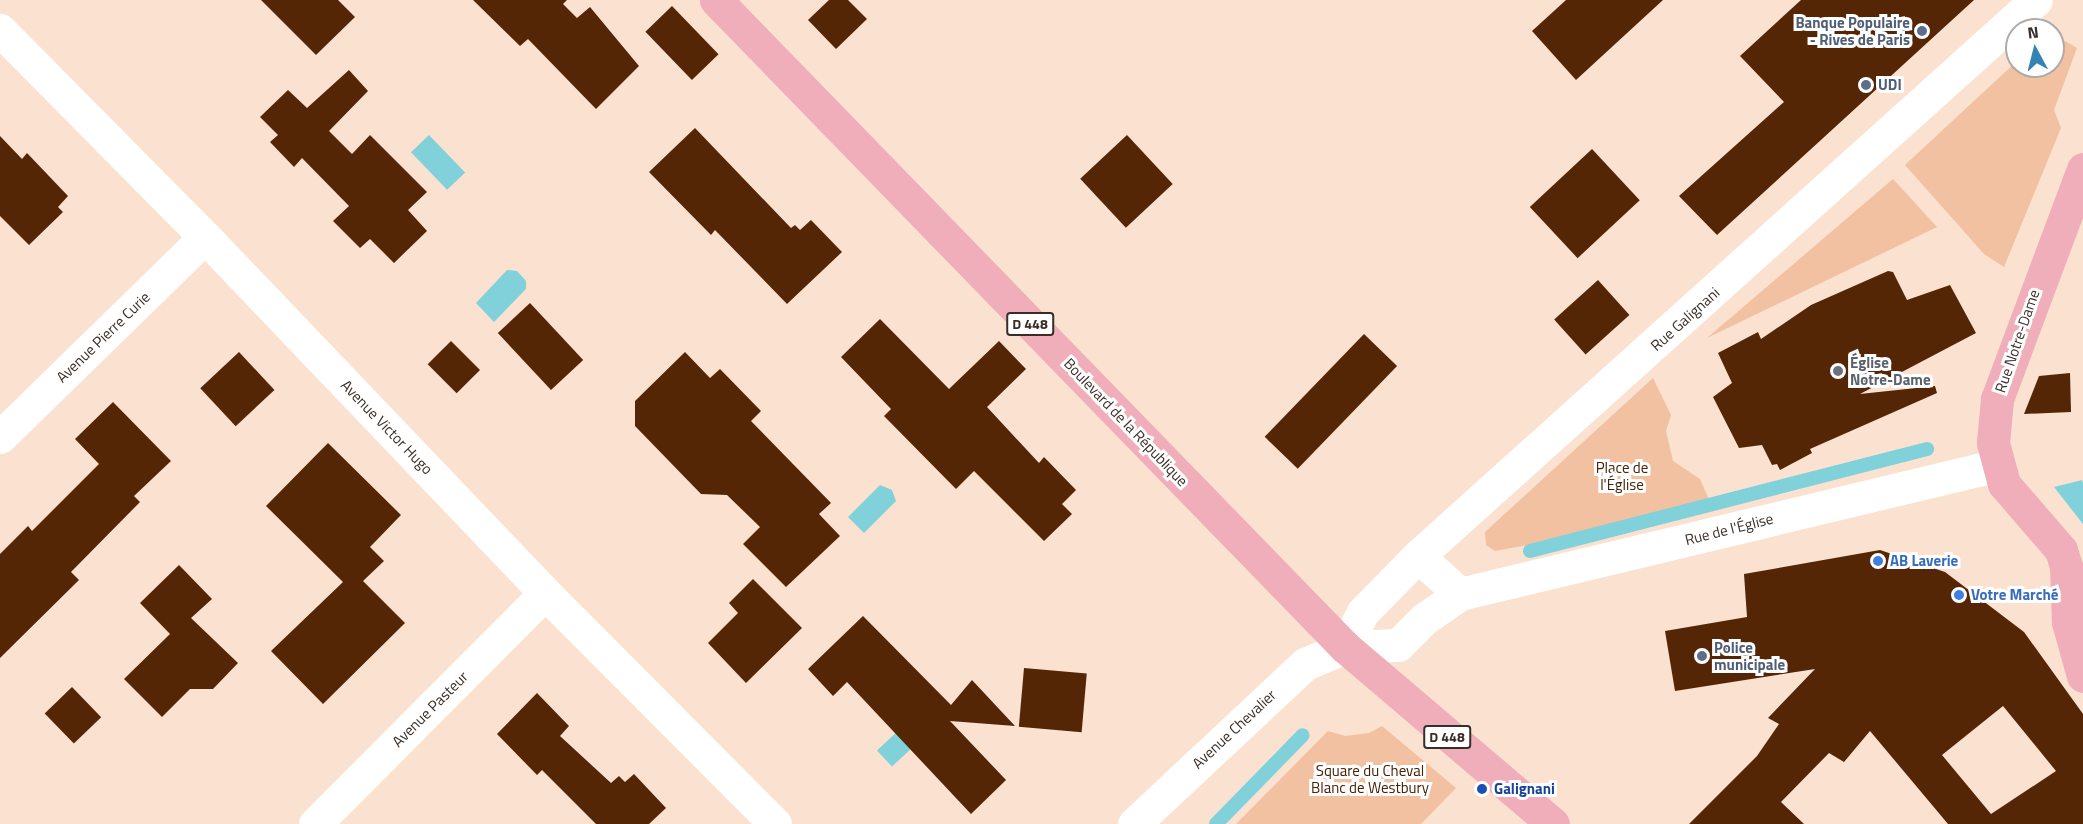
<!DOCTYPE html>
<html>
<head>
<meta charset="utf-8">
<style>
  body { margin:0 }
  #map { position:relative; width:2083px; height:824px; overflow:hidden; background:#fbe1d0; font-family:"Titillium Web",sans-serif }
  div>[style] { position:absolute }
  [style*='--x'] { left:calc(var(--x)*1px); top:calc(var(--y)*1px); width:calc(var(--w)*1px); rotate:calc(var(--a)*1deg) }
  .green>* { inset:0; background:#f1c1a1 }
  .water>* { inset:0; background:#80d1da; transform-origin:0 0 }
  .stream>* { height:14px; margin:-7px; padding:0 7px; transform-origin:7px; border-radius:7px; background:#80d1da }
  .building>* { inset:0; background:#542605; transform-origin:0 0 }
  .minor>* { height:33px; margin:-16.5px; padding:0 16.5px; transform-origin:16.5px; border-radius:16.5px; background:#fff }
  .major>* { height:33px; margin:-16.5px; padding:0 16.5px; transform-origin:16.5px; border-radius:16.5px; background:#efaeb9 }
  .dots>* { width:16px; height:16px; translate:-50% -50%; box-sizing:border-box; border:3px solid #fff; border-radius:50% }
  span { translate:-50% -50%; white-space:nowrap; text-align:center; line-height:1.15; -webkit-text-stroke:6px #fff; paint-order:stroke }
  .shield-label span { padding:2px 4px; background:#fff; border:2px solid; border-radius:4px; -webkit-text-stroke-width:0 }
  .shield-label { font-size:14px; color:#382e27; font-weight:700 }
  .service-label { font-size:15px; color:#4e5e75; font-weight:700 }
  .right { translate:-100% -50%; text-align:right }
  .left { translate:0 -50%; text-align:left }
  .street-label { font-size:15px; color:#382e27 }
  .worship-label { font-size:15px; color:#5b616d; font-weight:700 }
  .park-label { font-size:15px; color:#452206 }
  .shop-label { font-size:15px; color:#366cbe; font-weight:700 }
  .transit-label { font-size:15px; color:#164399; font-weight:700 }
  .north { position:absolute; left:2005px; top:18px; width:60px; height:60px; box-sizing:border-box; background:#fff; border:2px solid #afaba9; border-radius:50%; rotate:353deg; font-size:16px; font-weight:700; line-height:24px; text-align:center; color:#382e27 }
  .north::after { content:''; display:block; margin:auto; width:21px; height:27px; background:#3284b5; clip-path:polygon(50% 0,100% 100%,50% 72%,0 100%) }
</style>
</head>
<body>
<div id="map">
  <div class="green">
    <i style="clip-path:polygon(2053px 34px,2077px 48px,2054px 110px,2061px 128px,2004px 267px,1984px 254px,1905px 165px,2017px 61px,2017px 66px,2053px 66px)"></i>
    <i style="clip-path:polygon(1893px 179px,1937px 227px,1707px 338px)"></i>
    <i style="clip-path:polygon(1653px 378px,1671px 415px,1666px 431px,1673px 461px,1700px 479px,1714px 511px,1495px 551px,1486px 545px,1485px 532px)"></i>
    <i style="clip-path:polygon(1382px 726px,1456px 788px,1421px 824px,1236px 824px,1328px 731px,1345px 736px,1369px 733px)"></i>
  </div>
  <div class="water">
    <i style="left:429px;top:135px;width:52px;height:25px;rotate:46deg"></i>
    <i style="clip-path:polygon(507px 270px,517px 271px,526px 281px,526px 289px,494px 322px,476px 303px)"></i>
    <i style="clip-path:polygon(2082px 480px,2083px 483px,2083px 524px,2054px 487px)"></i>
    <i style="clip-path:polygon(880px 485px,892px 490px,896px 501px,864px 533px,848px 517px)"></i>
    <i style="left:915px;top:715px;width:22px;height:52px;rotate:47deg"></i>
  </div>
  <div class="stream">
    <i style="--x:1530;--y:551;--w:410;--a:-14.4"></i>
    <i style="--x:1216;--y:824;--w:124;--a:-45.7"></i>
  </div>
  <div class="building">
    <i style="clip-path:polygon(261px 0,338px 0,355px 17px,316px 55px)"></i>
    <i style="clip-path:polygon(473px 0,567px 0,563px 4px,577px 18px,590px 7px,639px 66px,596px 109px,528px 39px,520px 46px)"></i>
    <i style="clip-path:polygon(829px 0,848px 0,867px 19px,836px 49px,808px 20px)"></i>
    <i style="clip-path:polygon(1566px 0,1663px 0,1576px 80px,1532px 31px)"></i>
    <i style="clip-path:polygon(1801px 0,1974px 0,1717px 235px,1679px 196px,1784px 102px,1740px 56px)"></i>
    <i style="left:672px;top:6px;width:67px;height:37px;rotate:46deg"></i>
    <i style="clip-path:polygon(349px 70px,368px 91px,329px 131px,352px 154px,370px 135px,427px 192px,408px 210px,427px 231px,394px 263px,370px 239px,360px 248px,333px 221px,349px 206px,302px 158px,294px 167px,270px 142px,278px 135px,260px 117px,288px 90px,307px 108px)"></i>
    <i style="clip-path:polygon(695px 128px,791px 228px,795px 225px,800px 230px,811px 220px,842px 252px,787px 304px,715px 230px,711px 235px,649px 172px)"></i>
    <i style="left:1127px;top:135px;width:67px;height:64px;rotate:47deg"></i>
    <i style="clip-path:polygon(0 136px,22px 159px,27px 153px,68px 196px,58px 207px,63px 212px,29px 245px,0 216px)"></i>
    <i style="left:1592px;top:149px;width:70px;height:85px;rotate:47deg"></i>
    <i style="clip-path:polygon(1888px 271px,1893px 272px,1907px 300px,1950px 285px,1976px 333px,1860px 394px,1935px 386px,1937px 393px,1810px 449px,1812px 453px,1780px 470px,1777px 464px,1772px 465px,1762px 445px,1739px 448px,1713px 397px,1732px 383px,1718px 353px,1758px 332px,1761px 339px,1811px 305px)"></i>
    <i style="left:1598px;top:280px;width:47px;height:59px;rotate:48deg"></i>
    <i style="left:530px;top:303px;width:78px;height:44px;rotate:47deg"></i>
    <i style="clip-path:polygon(880px 319px,949px 389px,999px 341px,1026px 369px,987px 407px,1039px 463px,1044px 457px,1076px 490px,1062px 504px,1072px 514px,1044px 541px,974px 471px,956px 489px,884px 416px,891px 409px,841px 357px)"></i>
    <i style="left:1364px;top:334px;width:46px;height:143px;rotate:44deg"></i>
    <i style="left:451px;top:341px;width:41px;height:33px;rotate:45deg"></i>
    <i style="left:239px;top:352px;width:52px;height:53px;rotate:47deg"></i>
    <i style="clip-path:polygon(685px 352px,710px 378px,720px 369px,761px 411px,751px 421px,831px 503px,819px 514px,840px 536px,786px 587px,743px 544px,760px 527px,727px 495px,701px 494px,635px 426px,635px 401px)"></i>
    <i style="clip-path:polygon(2070px 373px,2071px 412px,2024px 414px,2039px 376px)"></i>
    <i style="clip-path:polygon(113px 402px,171px 461px,134px 496px,140px 502px,71px 572px,79px 580px,0 658px,0 554px,28px 526px,32px 531px,99px 464px,75px 439px)"></i>
    <i style="clip-path:polygon(328px 443px,401px 515px,370px 547px,384px 561px,363px 581px,405px 623px,323px 704px,271px 651px,343px 582px,266px 506px)"></i>
    <i style="clip-path:polygon(evenodd,1880px 550px,1945px 572px,2024px 632px,2083px 714px,2083px 824px,1948px 824px,1870px 731px,1844px 762px,1829px 753px,1781px 802px,1804px 824px,1689px 824px,1757px 756px,1779px 724px,1768px 718px,1815px 669px,1675px 691px,1665px 631px,1747px 617px,1744px 574px,1880px 550px,2003px 706px,2056px 771px,1991px 814px,1942px 755px,2003px 706px)"></i>
    <i style="clip-path:polygon(179px 565px,212px 599px,191px 618px,238px 663px,213px 689px,190px 689px,162px 717px,124px 679px,170px 634px,140px 603px)"></i>
    <i style="clip-path:polygon(753px 579px,802px 628px,746px 683px,708px 643px,738px 613px,729px 603px)"></i>
    <i style="clip-path:polygon(863px 616px,951px 705px,972px 680px,1015px 726px,950px 721px,1006px 780px,971px 814px,847px 682px,833px 696px,808px 669px)"></i>
    <i style="left:1024px;top:668px;width:63px;height:59px;rotate:5deg"></i>
    <i style="left:72px;top:687px;width:42px;height:38px;rotate:46deg"></i>
    <i style="clip-path:polygon(537px 693px,569px 726px,560px 736px,611px 783px,619px 776px,625px 782px,634px 774px,666px 808px,649px 824px,596px 824px,542px 770px,537px 775px,497px 734px)"></i>
  </div>
  <div class="minor">
    <i style="--x:0;--y:30;--w:291;--a:45.3"></i>
    <i style="--x:205;--y:237;--w:492;--a:46.3"></i>
    <i style="--x:545;--y:593;--w:326;--a:45.1"></i>
    <i style="--x:0;--y:437;--w:286;--a:-44.3"></i>
    <i style="--x:1418;--y:556;--w:57;--a:42.1"></i>
    <i style="--x:1345;--y:647;--w:39;--a:-63"></i>
    <i style="--x:1363;--y:612;--w:78;--a:-45.5"></i>
    <i style="--x:1418;--y:556;--w:831;--a:-41.98"></i>
    <i style="--x:315;--y:824;--w:326;--a:-45.1"></i>
    <i style="--x:1134;--y:824;--w:234;--a:-43.1"></i>
    <i style="--x:1305;--y:664;--w:43;--a:-23"></i>
    <i style="--x:1345;--y:647;--w:53;--a:-2.2"></i>
    <i style="--x:1398;--y:645;--w:37;--a:-45"></i>
    <i style="--x:1424;--y:619;--w:44;--a:-34.8"></i>
    <i style="--x:1460;--y:594;--w:553;--a:-13.48"></i>
  </div>
  <div class="major">
    <i style="--x:716;--y:0;--w:902;--a:45.81"></i>
    <i style="--x:1345;--y:647;--w:273;--a:40.4"></i>
    <i style="--x:2083;--y:169;--w:246;--a:110.5"></i>
    <i style="--x:1997;--y:399;--w:44;--a:95.2"></i>
    <i style="--x:1993;--y:443;--w:42;--a:75"></i>
    <i style="--x:2004;--y:484;--w:87;--a:49.2"></i>
    <i style="--x:2061;--y:550;--w:17;--a:73"></i>
    <i style="--x:2066;--y:566;--w:56;--a:88"></i>
    <i style="--x:2068;--y:622;--w:56;--a:74.5"></i>
  </div>
  <div class="dots">
    <i style="left:1922px;top:31px;background:#5c6f8a"></i>
    <i style="left:1866px;top:85px;background:#5c6f8a"></i>
    <i style="left:1838px;top:371px;background:#6b7280"></i>
    <i style="left:1878px;top:561px;background:#3f7fe0"></i>
    <i style="left:1959px;top:595px;background:#3f7fe0"></i>
    <i style="left:1702px;top:656px;background:#5c6f8a"></i>
    <i style="left:1482px;top:789px;background:#1a4fb4"></i>
  </div>
  <div class="shield-label">
    <span style="left:1030px;top:324px">D 448</span>
    <span style="left:1447px;top:737px">D 448</span>
  </div>
  <div class="service-label">
    <span class="right" style="left:1910px;top:31px">Banque Populaire<br>- Rives de Paris</span>
    <span class="left" style="left:1878px;top:85px">UDI</span>
    <span class="left" style="left:1714px;top:656px">Police<br>municipale</span>
  </div>
  <div class="street-label">
    <span style="left:1685px;top:319px;rotate:-42deg">Rue Galignani</span>
    <span style="left:103px;top:337px;rotate:-44deg">Avenue Pierre Curie</span>
    <span style="left:2017px;top:341px;rotate:-71deg">Rue Notre-Dame</span>
    <span style="left:1126px;top:422px;rotate:46deg">Boulevard de la République</span>
    <span style="left:387px;top:427px;rotate:46deg">Avenue Victor Hugo</span>
    <span style="left:1729px;top:529px;rotate:-14deg">Rue de l'Église</span>
    <span style="left:430px;top:709px;rotate:-45deg">Avenue Pasteur</span>
    <span style="left:1234px;top:729px;rotate:-43deg">Avenue Chevalier</span>
  </div>
  <div class="worship-label">
    <span class="left" style="left:1850px;top:371px">Église<br>Notre-Dame</span>
  </div>
  <div class="park-label">
    <span style="left:1622px;top:476px">Place de<br>l'Église</span>
    <span style="left:1370px;top:779px">Square du Cheval<br>Blanc de Westbury</span>
  </div>
  <div class="shop-label">
    <span class="left" style="left:1890px;top:561px">AB Laverie</span>
    <span class="left" style="left:1971px;top:595px">Votre Marché</span>
  </div>
  <div class="transit-label">
    <span class="left" style="left:1494px;top:789px">Galignani</span>
  </div>
  <div class="north">N</div>
</div>
</body>
</html>
